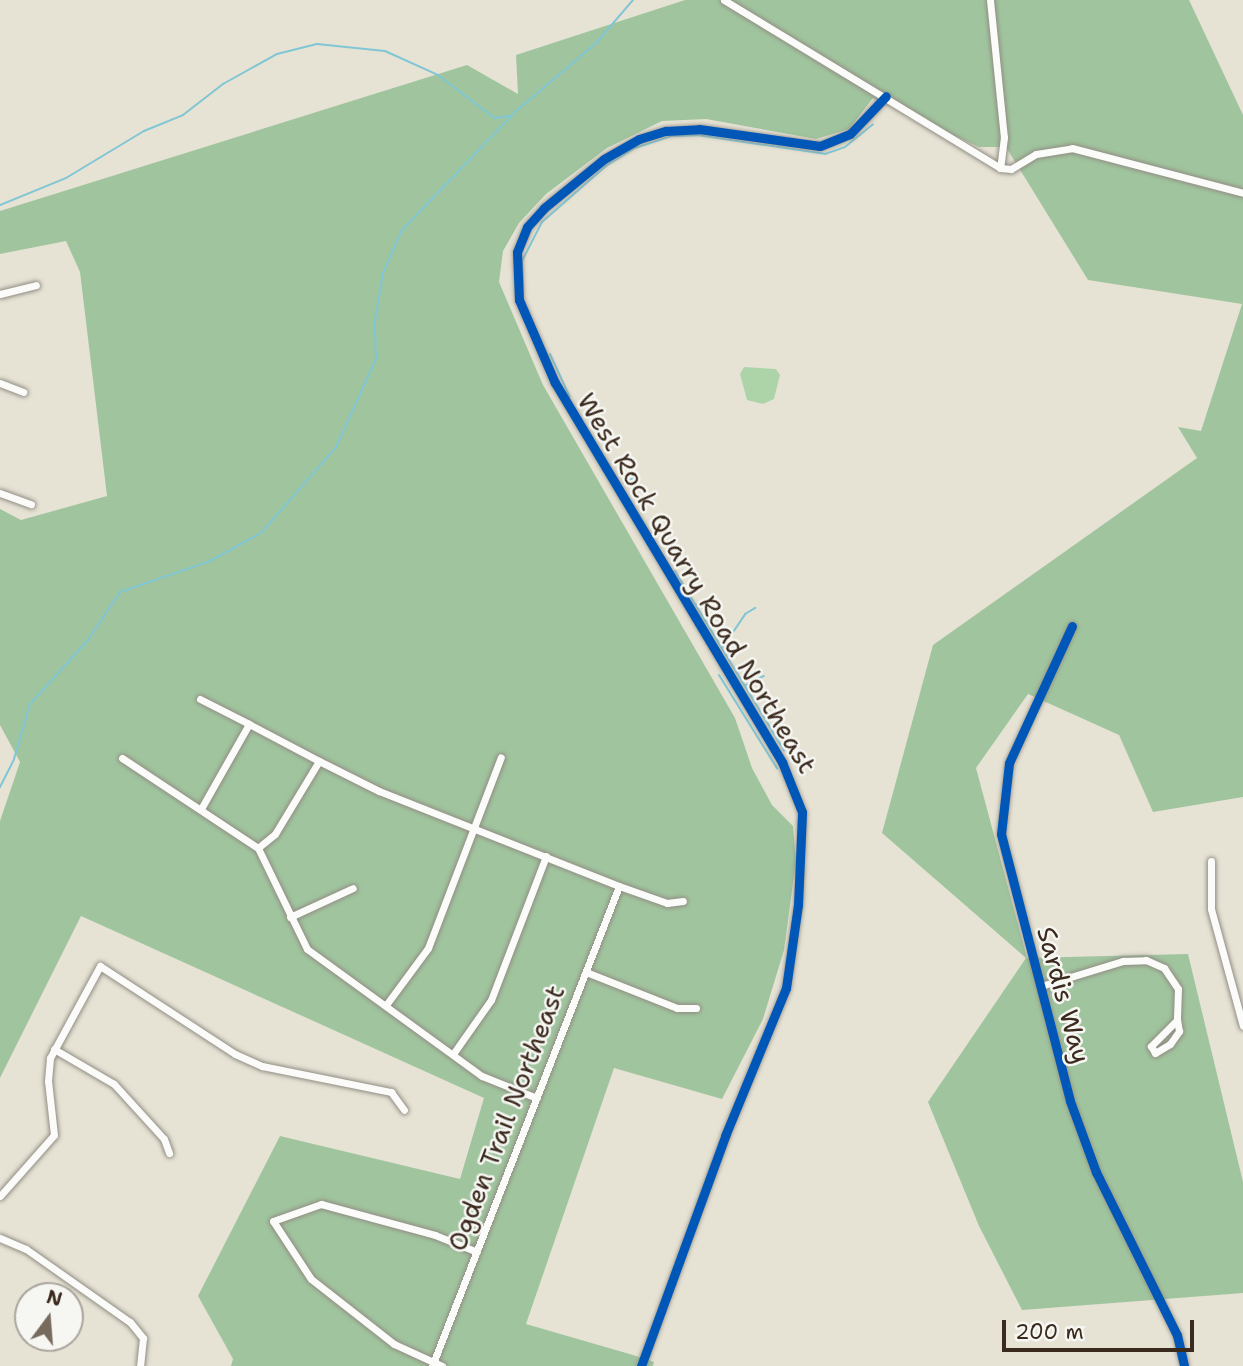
<!DOCTYPE html>
<html>
<head>
<meta charset="utf-8">
<style>
  body { margin:0 }
  #map { position:relative; width:1243px; height:1366px; overflow:hidden; background:#e6e3d5; font-family:"Shantell Sans",sans-serif }
  div>[style] { position:absolute }
  [style*='--x'] { left:calc(var(--x)*1px); top:calc(var(--y)*1px); width:calc(var(--w)*1px); rotate:calc(var(--a)*1deg) }
  .green>* { inset:0; background:#add4a8 }
  .forest>* { inset:0; background:#a0c59e }
  .stream>* { height:2px; margin:-1px; padding:0 1px; transform-origin:1px; border-radius:1px; background:#80c6d4 }
  .roads { filter:drop-shadow(0 0 2px #928d84) drop-shadow(0 0 2px #928d84) }
  .street>* { height:7px; margin:-3.5px; padding:0 3.5px; transform-origin:3.5px; border-radius:3.5px; background:#fbfbf9 }
  .cycleway>* { height:9px; margin:-4.5px; padding:0 4.5px; transform-origin:4.5px; border-radius:4.5px; background:#0057b8 }
  span { translate:-50% -50%; white-space:nowrap; text-align:center; line-height:1.15; -webkit-text-stroke:5px #f6f6f2; paint-order:stroke }
  .street-label { font-size:26px; color:#3b2a1e }
  .north { position:absolute; left:14px; top:1282px; width:70px; height:70px; box-sizing:border-box; background:#f6f6f2; border:2px solid #aba49d; border-radius:50%; rotate:16deg; font-size:19px; font-weight:700; line-height:28px; text-align:center; color:#3b2a1e }
  .north::after { content:''; display:block; margin:auto; width:24px; height:32px; background:#776b5e; clip-path:polygon(50% 0,100% 100%,50% 72%,0 100%) }
  .scale { position:absolute; left:1002px; top:1320px; width:192px; height:32px; box-sizing:border-box; border:4px solid #3b2a1e; border-top:0; padding-left:9px; font-size:21px; line-height:24px; white-space:nowrap; color:#3b2a1e; -webkit-text-stroke:5px #f6f6f2; paint-order:stroke }
</style>
</head>
<body>
<div id="map">
  <div class="green">
    <i style="clip-path:polygon(744px 367px,776px 369px,780px 375px,774px 399px,763px 404px,747px 400px,740px 374px)"></i>
  </div>
  <div class="forest">
    <i style="clip-path:polygon(685px 0,1189px 0,1243px 115px,1243px 797px,1153px 812px,1119px 735px,1028px 694px,976px 768px,1027px 958px,1188px 954px,1243px 1182px,1243px 1293px,1022px 1310px,979px 1226px,928px 1102px,1026px 958px,882px 833px,933px 645px,1197px 458px,1178px 427px,1201px 431px,1242px 304px,1088px 280px,1006px 147px,979px 147px,873px 98px,849px 129px,816px 139px,706px 119px,662px 121px,607px 148px,546px 194px,519px 223px,503px 251px,499px 282px,543px 385px,735px 718px,752px 768px,772px 805px,793px 826px,796px 861px,784px 950px,763px 1019px,722px 1099px,614px 1068px,526px 1324px,633px 1355px,654px 1362px,653px 1366px,231px 1366px,233px 1359px,198px 1296px,280px 1136px,460px 1179px,484px 1098px,81px 916px,0 1078px,0 821px,20px 762px,0 725px,0 509px,21px 520px,107px 496px,80px 272px,66px 241px,0 254px,0 211px,467px 65px,518px 94px,516px 55px)"></i>
  </div>
  <div class="stream">
    <i style="--x:0;--y:205;--w:71;--a:-22.2"></i>
    <i style="--x:66;--y:178;--w:91;--a:-31.1"></i>
    <i style="--x:144;--y:131;--w:42;--a:-22.3"></i>
    <i style="--x:183;--y:115;--w:51;--a:-37.8"></i>
    <i style="--x:223;--y:84;--w:62;--a:-29.1"></i>
    <i style="--x:277;--y:54;--w:41;--a:-14"></i>
    <i style="--x:317;--y:44;--w:68;--a:5.9"></i>
    <i style="--x:385;--y:51;--w:58;--a:24.4"></i>
    <i style="--x:438;--y:75;--w:71;--a:37.5"></i>
    <i style="--x:494;--y:118;--w:17;--a:-7"></i>
    <i style="--x:523;--y:287;--w:26;--a:-92"></i>
    <i style="--x:522;--y:261;--w:44;--a:-62.9"></i>
    <i style="--x:542;--y:222;--w:85;--a:-41.2"></i>
    <i style="--x:606;--y:166;--w:34;--a:-32"></i>
    <i style="--x:635;--y:148;--w:40;--a:-18"></i>
    <i style="--x:673;--y:136;--w:24;--a:-2"></i>
    <i style="--x:697;--y:135;--w:129;--a:8.4"></i>
    <i style="--x:825;--y:154;--w:21;--a:-19"></i>
    <i style="--x:845;--y:147;--w:36;--a:-39"></i>
    <i style="--x:550;--y:354;--w:47;--a:65.1"></i>
    <i style="--x:624;--y:483;--w:15;--a:-28"></i>
    <i style="--x:675;--y:571;--w:210;--a:58.7"></i>
    <i style="--x:696;--y:605;--w:11;--a:-22"></i>
    <i style="--x:723;--y:647;--w:40;--a:-56"></i>
    <i style="--x:745;--y:614;--w:12;--a:-31"></i>
    <i style="--x:719;--y:675;--w:110;--a:58.1"></i>
    <i style="--x:746;--y:685;--w:20;--a:-27"></i>
    <i style="--x:0;--y:787;--w:31;--a:-63"></i>
    <i style="--x:14;--y:759;--w:57;--a:-73.8"></i>
    <i style="--x:30;--y:704;--w:86;--a:-47.8"></i>
    <i style="--x:88;--y:640;--w:58;--a:-56.3"></i>
    <i style="--x:120;--y:592;--w:95;--a:-19"></i>
    <i style="--x:210;--y:561;--w:58;--a:-28.8"></i>
    <i style="--x:261;--y:533;--w:114;--a:-48.9"></i>
    <i style="--x:336;--y:447;--w:97;--a:-65.6"></i>
    <i style="--x:376;--y:359;--w:38;--a:-92"></i>
    <i style="--x:375;--y:321;--w:49;--a:-80.5"></i>
    <i style="--x:383;--y:273;--w:47;--a:-66.2"></i>
    <i style="--x:402;--y:230;--w:163;--a:-46.2"></i>
    <i style="--x:515;--y:112;--w:106;--a:-40.4"></i>
    <i style="--x:596;--y:43;--w:57;--a:-49.3"></i>
  </div>
  <div class="roads">
    <div class="street">
      <i style="--x:724;--y:0;--w:323;--a:31.3"></i>
      <i style="--x:1000;--y:168;--w:11;--a:5"></i>
      <i style="--x:1011;--y:169;--w:29;--a:-31"></i>
      <i style="--x:1036;--y:154;--w:36;--a:-9"></i>
      <i style="--x:1072;--y:148;--w:177;--a:14.7"></i>
      <i style="--x:990;--y:0;--w:138;--a:84.2"></i>
      <i style="--x:1004;--y:137;--w:31;--a:97"></i>
      <i style="--x:0;--y:294;--w:37;--a:-14"></i>
      <i style="--x:0;--y:383;--w:25;--a:21"></i>
      <i style="--x:0;--y:493;--w:33;--a:20"></i>
      <i style="--x:1072;--y:626;--w:151;--a:114.7"></i>
      <i style="--x:1009;--y:763;--w:71;--a:96.4"></i>
      <i style="--x:1001;--y:834;--w:276;--a:75.5"></i>
      <i style="--x:1070;--y:1101;--w:76;--a:69.9"></i>
      <i style="--x:1096;--y:1172;--w:182;--a:63.6"></i>
      <i style="--x:1177;--y:1335;--w:32;--a:77"></i>
      <i style="--x:200;--y:699;--w:55;--a:27"></i>
      <i style="--x:249;--y:724;--w:98;--a:119.5"></i>
      <i style="--x:249;--y:724;--w:79;--a:27.9"></i>
      <i style="--x:319;--y:761;--w:85;--a:121.1"></i>
      <i style="--x:275;--y:834;--w:22;--a:141"></i>
      <i style="--x:122;--y:758;--w:163;--a:33.5"></i>
      <i style="--x:258;--y:848;--w:112;--a:64.1"></i>
      <i style="--x:307;--y:949;--w:216;--a:36"></i>
      <i style="--x:482;--y:1076;--w:59;--a:21.8"></i>
      <i style="--x:319;--y:761;--w:67;--a:26.6"></i>
      <i style="--x:379;--y:791;--w:258;--a:21.6"></i>
      <i style="--x:619;--y:886;--w:51;--a:19.5"></i>
      <i style="--x:667;--y:903;--w:16;--a:-7"></i>
      <i style="--x:1211;--y:861;--w:48;--a:90"></i>
      <i style="--x:1211;--y:909;--w:121;--a:74.7"></i>
      <i style="--x:290;--y:917;--w:69;--a:-24.7"></i>
      <i style="--x:586;--y:972;--w:98;--a:21.6"></i>
      <i style="--x:677;--y:1008;--w:19;--a:0"></i>
      <i style="--x:1041;--y:986;--w:86;--a:-17"></i>
      <i style="--x:1123;--y:961;--w:23;--a:-2"></i>
      <i style="--x:1146;--y:960;--w:20;--a:24"></i>
      <i style="--x:1164;--y:968;--w:25;--a:56"></i>
      <i style="--x:1178;--y:989;--w:31;--a:92"></i>
      <i style="--x:1177;--y:1020;--w:37;--a:135"></i>
      <i style="--x:1151;--y:1046;--w:8;--a:60"></i>
      <i style="--x:1155;--y:1053;--w:17;--a:-31"></i>
      <i style="--x:1170;--y:1044;--w:16;--a:-55"></i>
      <i style="--x:1179;--y:1031;--w:11;--a:-100"></i>
      <i style="--x:386;--y:1005;--w:71;--a:-53.6"></i>
      <i style="--x:428;--y:948;--w:204;--a:-69.1"></i>
      <i style="--x:54;--y:1049;--w:69;--a:30.3"></i>
      <i style="--x:114;--y:1084;--w:74;--a:47.7"></i>
      <i style="--x:164;--y:1139;--w:15;--a:70"></i>
      <i style="--x:453;--y:1054;--w:66;--a:-54.9"></i>
      <i style="--x:491;--y:1000;--w:154;--a:-69.1"></i>
      <i style="--x:0;--y:1196;--w:81;--a:-48.5"></i>
      <i style="--x:54;--y:1135;--w:54;--a:-96.3"></i>
      <i style="--x:48;--y:1081;--w:23;--a:-85"></i>
      <i style="--x:50;--y:1058;--w:105;--a:-61.5"></i>
      <i style="--x:100;--y:966;--w:161;--a:33.1"></i>
      <i style="--x:235;--y:1054;--w:30;--a:24"></i>
      <i style="--x:262;--y:1066;--w:132;--a:11.4"></i>
      <i style="--x:391;--y:1092;--w:22;--a:54"></i>
      <i style="--x:0;--y:1238;--w:28;--a:23"></i>
      <i style="--x:26;--y:1249;--w:127;--a:35.1"></i>
      <i style="--x:130;--y:1322;--w:21;--a:51"></i>
      <i style="--x:143;--y:1338;--w:28;--a:96"></i>
      <i style="--x:432;--y:1366;--w:515;--a:-68.71"></i>
      <i style="--x:442;--y:1366;--w:53;--a:-155.4"></i>
      <i style="--x:394;--y:1344;--w:105;--a:-141.9"></i>
      <i style="--x:311;--y:1279;--w:69;--a:-123.2"></i>
      <i style="--x:273;--y:1221;--w:51;--a:-19.5"></i>
      <i style="--x:321;--y:1204;--w:118;--a:15.2"></i>
      <i style="--x:435;--y:1235;--w:45;--a:22"></i>
      <i style="--x:641;--y:1366;--w:245;--a:-69.9"></i>
      <i style="--x:725;--y:1136;--w:160;--a:-67.6"></i>
      <i style="--x:786;--y:988;--w:84;--a:-81.8"></i>
      <i style="--x:798;--y:905;--w:93;--a:-87.5"></i>
      <i style="--x:802;--y:812;--w:54;--a:-111.8"></i>
      <i style="--x:782;--y:762;--w:442;--a:-120.9"></i>
      <i style="--x:555;--y:383;--w:90;--a:-113.4"></i>
      <i style="--x:519;--y:300;--w:48;--a:-92.4"></i>
      <i style="--x:517;--y:252;--w:27;--a:-68"></i>
      <i style="--x:527;--y:227;--w:25;--a:-48"></i>
      <i style="--x:544;--y:208;--w:77;--a:-39.2"></i>
      <i style="--x:604;--y:159;--w:40;--a:-29.7"></i>
      <i style="--x:639;--y:139;--w:28;--a:-17"></i>
      <i style="--x:666;--y:131;--w:33;--a:-3"></i>
      <i style="--x:699;--y:129;--w:122;--a:8"></i>
      <i style="--x:820;--y:146;--w:32;--a:-22"></i>
      <i style="--x:850;--y:134;--w:52;--a:-46.5"></i>
    </div>
  </div>
  <div class="cycleway">
    <i style="--x:1072;--y:626;--w:151;--a:114.7"></i>
    <i style="--x:1009;--y:763;--w:71;--a:96.4"></i>
    <i style="--x:1001;--y:834;--w:276;--a:75.5"></i>
    <i style="--x:1070;--y:1101;--w:76;--a:69.9"></i>
    <i style="--x:1096;--y:1172;--w:182;--a:63.6"></i>
    <i style="--x:1177;--y:1335;--w:32;--a:77"></i>
    <i style="--x:641;--y:1366;--w:245;--a:-69.9"></i>
    <i style="--x:725;--y:1136;--w:160;--a:-67.6"></i>
    <i style="--x:786;--y:988;--w:84;--a:-81.8"></i>
    <i style="--x:798;--y:905;--w:93;--a:-87.5"></i>
    <i style="--x:802;--y:812;--w:54;--a:-111.8"></i>
    <i style="--x:782;--y:762;--w:442;--a:-120.9"></i>
    <i style="--x:555;--y:383;--w:90;--a:-113.4"></i>
    <i style="--x:519;--y:300;--w:48;--a:-92.4"></i>
    <i style="--x:517;--y:252;--w:27;--a:-68"></i>
    <i style="--x:527;--y:227;--w:25;--a:-48"></i>
    <i style="--x:544;--y:208;--w:77;--a:-39.2"></i>
    <i style="--x:604;--y:159;--w:40;--a:-29.7"></i>
    <i style="--x:639;--y:139;--w:28;--a:-17"></i>
    <i style="--x:666;--y:131;--w:33;--a:-3"></i>
    <i style="--x:699;--y:129;--w:122;--a:8"></i>
    <i style="--x:820;--y:146;--w:32;--a:-22"></i>
    <i style="--x:850;--y:134;--w:52;--a:-46.5"></i>
  </div>
  <div class="street-label">
    <span style="left:697px;top:583px;rotate:59deg">West Rock Quarry Road Northeast</span>
    <span style="left:1064px;top:995px;rotate:75deg">Sardis Way</span>
    <span style="left:506px;top:1118px;rotate:-69deg">Ogden Trail Northeast</span>
  </div>
  <div class="north">N</div>
  <div class="scale">200 m</div>
</div>
</body>
</html>
